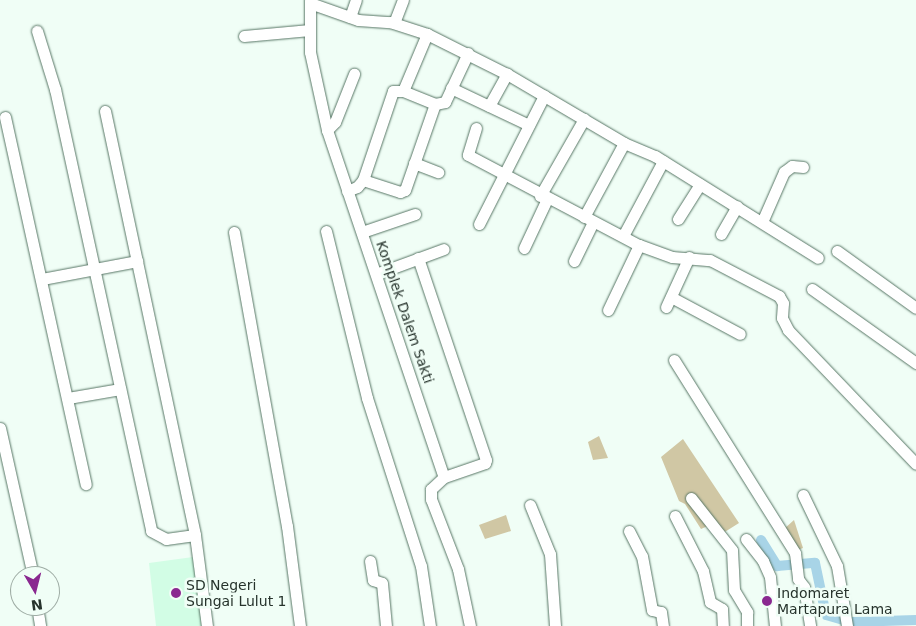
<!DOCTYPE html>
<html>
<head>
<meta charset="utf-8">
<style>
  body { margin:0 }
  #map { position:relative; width:916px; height:626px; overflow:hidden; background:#f0fef6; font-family:"DejaVu Sans",sans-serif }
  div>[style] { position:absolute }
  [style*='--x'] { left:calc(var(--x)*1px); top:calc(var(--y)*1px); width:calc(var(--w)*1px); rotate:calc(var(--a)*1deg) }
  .built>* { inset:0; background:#d2fde5 }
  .green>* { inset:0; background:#d0c7a4 }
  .canal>* { height:10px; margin:-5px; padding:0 5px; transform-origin:5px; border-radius:5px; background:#a8d4e7 }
  .roads { filter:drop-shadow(0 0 1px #577665) drop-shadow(0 0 1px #577665) }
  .minor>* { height:11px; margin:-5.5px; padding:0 5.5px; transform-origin:5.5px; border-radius:5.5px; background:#fff }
  .dots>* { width:14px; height:14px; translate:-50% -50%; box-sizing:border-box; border:2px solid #f0fef6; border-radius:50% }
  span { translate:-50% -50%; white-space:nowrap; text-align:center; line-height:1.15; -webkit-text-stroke:5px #f0fef6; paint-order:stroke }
  .street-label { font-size:14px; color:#26332c }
  .poi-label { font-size:14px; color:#26332c }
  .left { translate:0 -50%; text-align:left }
  .north { position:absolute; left:10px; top:566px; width:50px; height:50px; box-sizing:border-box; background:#f0fef6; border:1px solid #9fada5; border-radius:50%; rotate:172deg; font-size:14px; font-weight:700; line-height:20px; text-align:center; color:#26332c }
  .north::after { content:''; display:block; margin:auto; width:18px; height:22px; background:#8a2890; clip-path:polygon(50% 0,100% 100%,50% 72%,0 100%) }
</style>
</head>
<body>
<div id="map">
  <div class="built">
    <i style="clip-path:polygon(193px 557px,201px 597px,201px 626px,156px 626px,149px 563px)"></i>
  </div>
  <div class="green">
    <i style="clip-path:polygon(599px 436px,608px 458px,593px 460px,588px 442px)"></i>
    <i style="clip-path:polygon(683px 439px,739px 523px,720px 535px,710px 525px,701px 529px,685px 504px,679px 501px,661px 457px)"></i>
    <i style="clip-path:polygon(506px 515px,511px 531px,485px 539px,479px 525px)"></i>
    <i style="clip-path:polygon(794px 520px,803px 548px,795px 551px,784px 529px)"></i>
  </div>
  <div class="canal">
    <i style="--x:761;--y:540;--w:31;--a:58"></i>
    <i style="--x:777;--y:566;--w:38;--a:-5"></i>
    <i style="--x:815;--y:563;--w:53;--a:78.1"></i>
    <i style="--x:826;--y:615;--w:26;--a:16"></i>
    <i style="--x:851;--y:622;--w:65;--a:-1.8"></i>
  </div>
  <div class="roads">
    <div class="minor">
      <i style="--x:310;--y:0;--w:52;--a:90"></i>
      <i style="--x:310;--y:52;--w:80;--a:77.7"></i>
      <i style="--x:327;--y:130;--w:366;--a:71.4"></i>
      <i style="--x:444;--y:477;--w:18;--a:137"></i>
      <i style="--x:431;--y:489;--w:10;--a:90"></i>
      <i style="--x:431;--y:499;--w:75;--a:68.9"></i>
      <i style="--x:458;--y:569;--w:58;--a:78.1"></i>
      <i style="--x:310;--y:3;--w:51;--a:19.5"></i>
      <i style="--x:358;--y:20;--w:32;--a:4"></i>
      <i style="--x:390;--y:22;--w:39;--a:18"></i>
      <i style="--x:350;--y:17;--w:18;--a:-71"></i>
      <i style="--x:394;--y:23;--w:25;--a:-69"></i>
      <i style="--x:37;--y:31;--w:61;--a:72.8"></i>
      <i style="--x:55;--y:89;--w:452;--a:77.7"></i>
      <i style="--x:151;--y:531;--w:17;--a:28"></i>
      <i style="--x:166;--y:539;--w:29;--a:-8"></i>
      <i style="--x:244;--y:36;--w:66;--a:-5.2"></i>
      <i style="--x:451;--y:88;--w:86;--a:25.4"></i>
      <i style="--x:403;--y:91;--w:35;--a:22"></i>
      <i style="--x:489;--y:106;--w:37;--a:-61"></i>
      <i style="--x:105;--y:111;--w:433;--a:78"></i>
      <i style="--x:195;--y:535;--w:92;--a:82.5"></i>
      <i style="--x:5;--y:117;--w:376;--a:77.6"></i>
      <i style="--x:476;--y:128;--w:28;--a:107"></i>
      <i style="--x:468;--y:155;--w:193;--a:27.8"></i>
      <i style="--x:639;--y:245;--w:35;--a:20"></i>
      <i style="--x:672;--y:257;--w:38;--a:5"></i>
      <i style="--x:710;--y:260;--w:78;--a:27.6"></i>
      <i style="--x:779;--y:296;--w:8;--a:60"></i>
      <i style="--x:783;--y:303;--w:15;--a:94"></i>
      <i style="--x:782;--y:318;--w:13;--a:63"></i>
      <i style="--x:788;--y:330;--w:185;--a:46.3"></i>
      <i style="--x:327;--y:130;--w:11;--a:-45"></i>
      <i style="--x:335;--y:122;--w:52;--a:-68.4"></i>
      <i style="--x:414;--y:163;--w:26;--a:21"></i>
      <i style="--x:363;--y:180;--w:39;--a:18"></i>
      <i style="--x:400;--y:192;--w:5;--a:-22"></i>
      <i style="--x:405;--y:190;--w:91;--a:-70.8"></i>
      <i style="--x:435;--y:104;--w:10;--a:-11"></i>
      <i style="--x:445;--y:102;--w:54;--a:-64.9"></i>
      <i style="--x:347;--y:191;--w:11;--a:-22"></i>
      <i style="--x:357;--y:187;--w:9;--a:-49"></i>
      <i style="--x:363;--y:180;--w:94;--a:-71.4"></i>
      <i style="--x:393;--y:91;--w:10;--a:0"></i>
      <i style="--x:403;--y:91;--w:62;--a:-67.2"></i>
      <i style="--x:427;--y:34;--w:89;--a:26.6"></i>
      <i style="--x:507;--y:74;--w:136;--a:30.5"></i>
      <i style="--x:624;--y:143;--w:34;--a:23"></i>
      <i style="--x:655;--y:156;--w:192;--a:32"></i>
      <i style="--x:540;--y:196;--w:89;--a:-60.3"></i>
      <i style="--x:584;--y:217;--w:84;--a:-61.6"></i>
      <i style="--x:678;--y:219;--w:41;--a:-57.8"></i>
      <i style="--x:762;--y:222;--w:55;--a:-66.3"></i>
      <i style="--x:784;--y:172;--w:10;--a:-37"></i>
      <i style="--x:792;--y:166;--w:11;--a:5"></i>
      <i style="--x:479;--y:224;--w:144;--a:-63.1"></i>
      <i style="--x:326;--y:231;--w:172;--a:76.2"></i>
      <i style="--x:367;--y:398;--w:176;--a:72.2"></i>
      <i style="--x:421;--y:566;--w:61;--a:81.5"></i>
      <i style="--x:234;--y:232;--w:299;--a:79.8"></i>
      <i style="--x:287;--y:526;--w:101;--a:82.6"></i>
      <i style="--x:362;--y:232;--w:56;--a:-18.8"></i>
      <i style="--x:721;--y:234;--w:32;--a:-60"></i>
      <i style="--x:623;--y:236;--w:85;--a:-61.9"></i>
      <i style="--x:524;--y:248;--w:54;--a:-64.9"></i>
      <i style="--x:837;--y:251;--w:97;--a:35.8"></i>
      <i style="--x:418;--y:258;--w:213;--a:71.4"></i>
      <i style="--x:486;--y:460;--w:3;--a:108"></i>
      <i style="--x:485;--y:463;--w:43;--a:161.1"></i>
      <i style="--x:574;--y:261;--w:43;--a:-64"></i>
      <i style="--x:376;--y:274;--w:72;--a:-20.2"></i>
      <i style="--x:42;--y:279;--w:97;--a:-10.7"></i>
      <i style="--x:812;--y:289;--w:128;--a:35.4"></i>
      <i style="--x:671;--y:297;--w:78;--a:28.2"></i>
      <i style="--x:666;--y:307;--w:55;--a:-65.3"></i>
      <i style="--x:608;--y:310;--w:72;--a:-64.5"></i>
      <i style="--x:674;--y:360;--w:228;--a:57.9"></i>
      <i style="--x:795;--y:553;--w:26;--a:83"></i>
      <i style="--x:798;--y:579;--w:10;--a:53"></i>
      <i style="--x:804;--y:587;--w:39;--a:81"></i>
      <i style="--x:68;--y:398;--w:53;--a:-9.8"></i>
      <i style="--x:0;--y:428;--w:152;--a:77.4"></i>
      <i style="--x:803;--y:495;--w:79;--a:64.4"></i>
      <i style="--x:837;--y:566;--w:61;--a:80.5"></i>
      <i style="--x:691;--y:498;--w:66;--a:51.7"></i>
      <i style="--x:732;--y:550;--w:40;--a:87.1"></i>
      <i style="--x:734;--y:590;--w:26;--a:59"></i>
      <i style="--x:747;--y:612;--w:14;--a:90"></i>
      <i style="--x:530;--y:505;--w:53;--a:67.8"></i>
      <i style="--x:550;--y:554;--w:72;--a:86"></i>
      <i style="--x:675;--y:516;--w:62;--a:63"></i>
      <i style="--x:703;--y:571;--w:32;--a:77"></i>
      <i style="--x:710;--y:602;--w:14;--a:30"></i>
      <i style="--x:722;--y:609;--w:17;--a:87"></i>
      <i style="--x:629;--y:531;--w:28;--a:63"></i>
      <i style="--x:642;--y:556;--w:55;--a:79.5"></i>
      <i style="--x:652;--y:610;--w:9;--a:13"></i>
      <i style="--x:661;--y:612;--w:14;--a:82"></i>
      <i style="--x:746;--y:539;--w:28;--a:52"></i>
      <i style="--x:763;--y:561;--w:17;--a:66"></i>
      <i style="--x:770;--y:577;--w:49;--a:84.2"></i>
      <i style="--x:370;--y:561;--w:19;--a:81"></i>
      <i style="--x:373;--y:580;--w:9;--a:18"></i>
      <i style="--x:382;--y:583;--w:43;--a:84.7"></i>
      <i style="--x:37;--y:606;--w:20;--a:81"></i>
    </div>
  </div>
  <div class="dots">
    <i style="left:176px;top:593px;background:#8a2890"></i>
    <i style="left:767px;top:601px;background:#8a2890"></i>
  </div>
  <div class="street-label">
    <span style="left:405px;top:312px;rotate:71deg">Komplek Dalem Sakti</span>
  </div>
  <div class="poi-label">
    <span class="left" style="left:186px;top:593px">SD Negeri<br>Sungai Lulut 1</span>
    <span class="left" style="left:777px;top:601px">Indomaret<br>Martapura Lama</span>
  </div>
  <div class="north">N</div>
</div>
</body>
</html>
